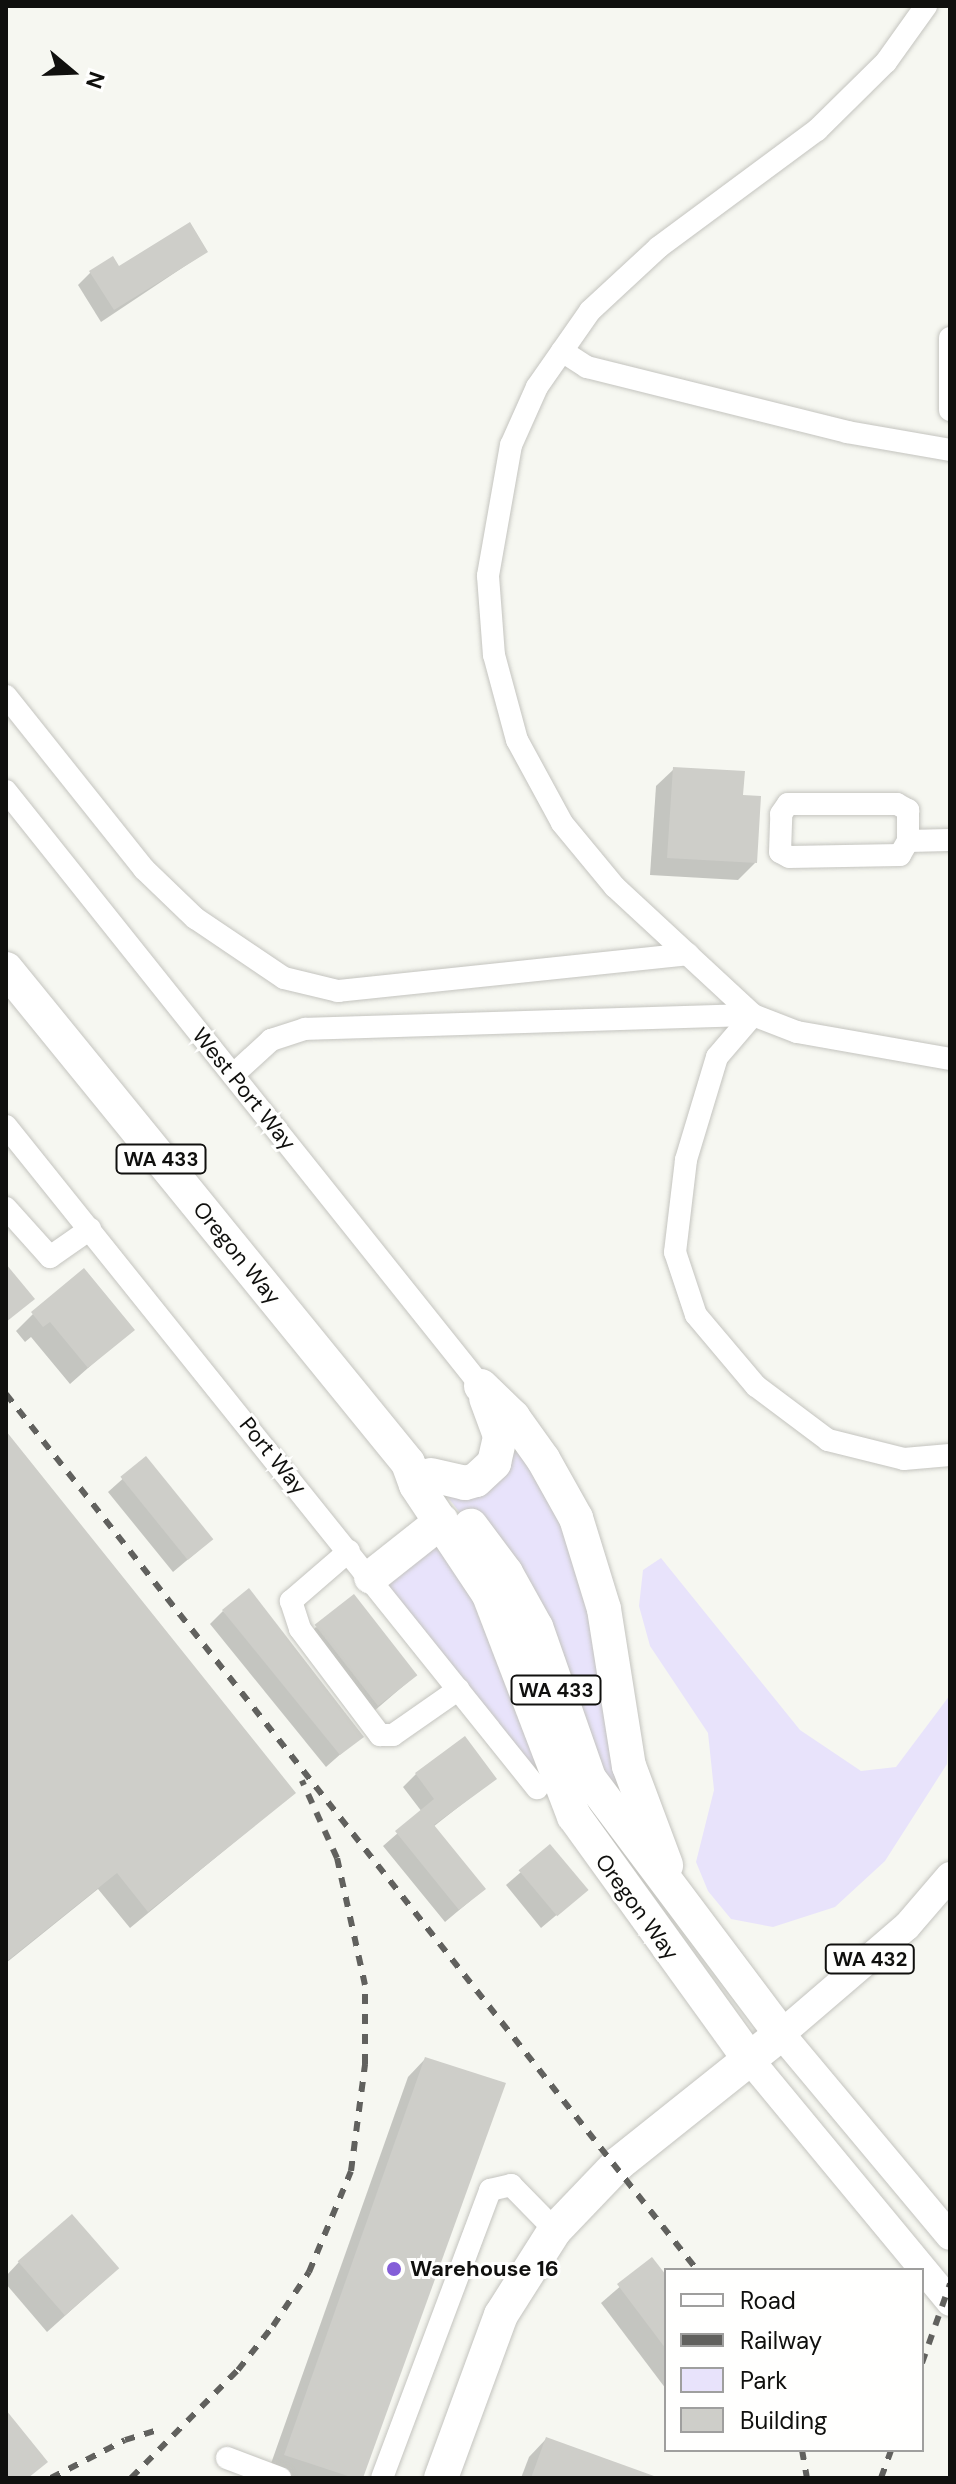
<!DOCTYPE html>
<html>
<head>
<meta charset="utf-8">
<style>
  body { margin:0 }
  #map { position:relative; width:956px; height:2484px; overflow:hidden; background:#f6f7f1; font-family:"DM Sans",sans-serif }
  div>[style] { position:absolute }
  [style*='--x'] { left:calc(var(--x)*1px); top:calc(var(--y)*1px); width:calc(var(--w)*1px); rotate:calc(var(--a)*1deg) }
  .green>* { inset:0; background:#e8e3fb }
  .shadow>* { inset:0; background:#0003 }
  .building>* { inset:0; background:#cecec9; transform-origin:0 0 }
  .roads { filter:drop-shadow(0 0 2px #c4c4bf) drop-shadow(0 0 2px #c4c4bf) }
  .minor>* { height:22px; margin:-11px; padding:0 11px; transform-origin:11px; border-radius:11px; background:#fff }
  .major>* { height:28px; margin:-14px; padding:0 14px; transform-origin:14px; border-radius:14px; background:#fff }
  .highway>* { height:34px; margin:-17px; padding:0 17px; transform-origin:17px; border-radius:17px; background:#fff }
  .rail>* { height:6px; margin-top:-3px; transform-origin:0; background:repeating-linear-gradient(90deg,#61615e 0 10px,transparent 0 20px) }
  .dots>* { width:22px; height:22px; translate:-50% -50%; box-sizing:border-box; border:4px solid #fffffe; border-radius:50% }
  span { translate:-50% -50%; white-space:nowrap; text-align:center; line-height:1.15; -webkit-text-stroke:6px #fffffe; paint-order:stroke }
  .shield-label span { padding:2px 6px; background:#fffffe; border:2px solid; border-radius:6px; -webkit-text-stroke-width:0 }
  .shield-label { font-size:20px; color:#10100e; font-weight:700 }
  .street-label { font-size:22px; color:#10100e }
  .poi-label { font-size:22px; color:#10100e; font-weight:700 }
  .left { translate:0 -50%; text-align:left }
  .frame { position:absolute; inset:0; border:8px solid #10100e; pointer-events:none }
  .legend { position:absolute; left:664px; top:2268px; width:260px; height:184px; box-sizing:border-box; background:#fffffe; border:2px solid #9f9f9e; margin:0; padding:10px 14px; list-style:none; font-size:24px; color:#10100e }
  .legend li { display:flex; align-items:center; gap:16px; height:40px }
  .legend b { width:40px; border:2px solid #9f9f9e }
  .north { position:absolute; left:32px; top:32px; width:80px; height:80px; -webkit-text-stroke:6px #fffffe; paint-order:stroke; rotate:109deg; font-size:22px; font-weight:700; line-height:32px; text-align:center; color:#10100e }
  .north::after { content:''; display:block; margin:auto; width:28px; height:36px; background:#10100e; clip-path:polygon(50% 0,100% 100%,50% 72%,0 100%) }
</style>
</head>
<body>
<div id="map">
  <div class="green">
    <i style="clip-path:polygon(500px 1436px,561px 1488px,629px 1766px,614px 1816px,506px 1573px,431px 1475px,456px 1483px)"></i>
    <i style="clip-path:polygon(442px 1521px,553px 1773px,537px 1788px,371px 1577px)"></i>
    <i style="clip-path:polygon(661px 1558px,800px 1730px,861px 1771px,896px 1767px,950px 1695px,947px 1764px,885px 1861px,835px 1907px,773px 1927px,731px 1919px,708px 1891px,696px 1862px,714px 1790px,708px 1733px,650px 1646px,639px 1606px,643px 1570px)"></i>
  </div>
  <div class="shadow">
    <i style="clip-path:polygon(206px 252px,101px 322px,78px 285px,91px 272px)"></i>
    <i style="clip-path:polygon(674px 769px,741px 797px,755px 863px,738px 880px,650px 875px,656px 786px)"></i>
    <i style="clip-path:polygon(33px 1314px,132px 1329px,70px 1384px,31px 1337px,25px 1342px,16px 1331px)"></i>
    <i style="clip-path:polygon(6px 1434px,294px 1793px,130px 1928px,98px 1889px,6px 1963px)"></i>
    <i style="clip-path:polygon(146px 1458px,198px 1551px,173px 1572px,108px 1492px)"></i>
    <i style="clip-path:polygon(223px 1611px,361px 1736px,326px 1767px,210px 1624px)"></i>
    <i style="clip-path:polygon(316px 1627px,416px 1675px,359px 1724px,299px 1644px)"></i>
    <i style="clip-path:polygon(416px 1774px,494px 1779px,433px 1827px,470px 1901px,445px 1922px,383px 1846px,422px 1812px,403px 1787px)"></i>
    <i style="clip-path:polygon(550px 1847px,572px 1902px,541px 1928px,506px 1885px)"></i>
    <i style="clip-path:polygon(425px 2059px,361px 2478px,285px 2478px,268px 2472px,408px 2077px)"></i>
    <i style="clip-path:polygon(652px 2259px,666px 2278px,666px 2389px,601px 2303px)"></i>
    <i style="clip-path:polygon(19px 2262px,117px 2269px,47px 2332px,6px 2284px,6px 2276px)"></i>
    <i style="clip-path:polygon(546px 2439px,653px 2478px,521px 2478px,529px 2457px)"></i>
  </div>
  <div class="building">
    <i style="clip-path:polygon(190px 222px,208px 252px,114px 310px,89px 271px,113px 256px,119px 266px)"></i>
    <i style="clip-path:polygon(673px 767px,745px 771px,743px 795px,761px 796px,757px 863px,667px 858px)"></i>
    <i style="clip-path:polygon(6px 1264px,35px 1299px,6px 1322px)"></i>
    <i style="clip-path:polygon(84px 1268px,135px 1330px,88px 1368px,50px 1322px,43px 1327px,31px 1312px)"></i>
    <i style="clip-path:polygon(6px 1431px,296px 1793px,148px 1912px,117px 1873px,6px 1962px)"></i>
    <i style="left:146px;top:1456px;width:107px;height:33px;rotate:51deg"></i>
    <i style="clip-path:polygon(249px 1588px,364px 1737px,340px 1755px,222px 1610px)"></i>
    <i style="left:354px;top:1594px;width:103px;height:50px;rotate:52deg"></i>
    <i style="clip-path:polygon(465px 1736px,497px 1779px,434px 1825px,486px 1889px,459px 1910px,395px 1831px,434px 1799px,415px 1773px)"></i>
    <i style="left:550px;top:1844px;width:60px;height:41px;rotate:50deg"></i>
    <i style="clip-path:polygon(425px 2057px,506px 2083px,363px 2478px,354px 2478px,284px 2455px)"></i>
    <i style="left:72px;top:2214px;width:72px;height:72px;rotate:49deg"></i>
    <i style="clip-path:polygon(652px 2257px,666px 2275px,666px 2349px,617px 2284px)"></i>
    <i style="clip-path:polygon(6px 2410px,48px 2462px,28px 2478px,6px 2478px)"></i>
    <i style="clip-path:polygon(546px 2437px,654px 2476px,654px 2478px,531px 2478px)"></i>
  </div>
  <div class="roads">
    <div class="minor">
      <i style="--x:926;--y:6;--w:69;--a:125.5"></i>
      <i style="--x:886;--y:62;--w:97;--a:135.4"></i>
      <i style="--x:817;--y:130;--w:197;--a:143.5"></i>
      <i style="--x:659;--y:247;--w:94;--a:137.2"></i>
      <i style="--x:590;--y:311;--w:93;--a:124.9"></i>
      <i style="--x:537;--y:387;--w:64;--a:114.1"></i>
      <i style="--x:511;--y:445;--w:133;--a:100"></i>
      <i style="--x:488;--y:576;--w:79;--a:85.7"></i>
      <i style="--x:494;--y:655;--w:88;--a:74.9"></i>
      <i style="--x:517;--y:740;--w:94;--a:61.5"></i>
      <i style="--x:562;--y:823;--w:83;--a:50.4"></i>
      <i style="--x:615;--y:887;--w:188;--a:42.8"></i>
      <i style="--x:753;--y:1015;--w:47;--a:21.1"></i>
      <i style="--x:797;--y:1032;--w:155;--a:10"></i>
      <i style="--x:950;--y:338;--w:72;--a:90"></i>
      <i style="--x:562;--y:351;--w:30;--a:33"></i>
      <i style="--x:587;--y:367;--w:268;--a:14"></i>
      <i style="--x:847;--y:432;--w:105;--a:9.9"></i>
      <i style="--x:6;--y:696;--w:221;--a:51.4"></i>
      <i style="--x:144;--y:869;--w:71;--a:43.9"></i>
      <i style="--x:195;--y:918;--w:107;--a:34"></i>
      <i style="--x:284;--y:978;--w:56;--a:13.5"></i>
      <i style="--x:338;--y:991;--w:352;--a:-6"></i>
      <i style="--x:6;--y:791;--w:761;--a:51.4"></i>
      <i style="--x:788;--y:804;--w:109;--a:0"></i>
      <i style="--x:897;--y:804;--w:13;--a:29"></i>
      <i style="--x:908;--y:810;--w:31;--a:90"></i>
      <i style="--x:908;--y:841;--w:16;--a:120"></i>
      <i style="--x:900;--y:855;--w:111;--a:179"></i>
      <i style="--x:789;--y:857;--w:10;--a:-151"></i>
      <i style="--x:780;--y:852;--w:38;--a:-88"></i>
      <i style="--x:781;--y:814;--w:12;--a:-55"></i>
      <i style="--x:908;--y:841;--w:42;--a:-1.4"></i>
      <i style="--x:753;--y:1015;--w:55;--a:130.6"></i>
      <i style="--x:717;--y:1057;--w:108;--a:106.8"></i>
      <i style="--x:686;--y:1160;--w:93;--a:96.8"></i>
      <i style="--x:675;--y:1252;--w:66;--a:71.6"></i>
      <i style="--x:696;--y:1315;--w:93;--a:49.8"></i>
      <i style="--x:756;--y:1386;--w:90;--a:36.9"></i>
      <i style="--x:828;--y:1440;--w:78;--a:14"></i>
      <i style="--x:904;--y:1459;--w:46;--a:-5"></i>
      <i style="--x:233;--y:1075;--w:52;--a:-42.6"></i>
      <i style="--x:271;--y:1040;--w:36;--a:-18"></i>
      <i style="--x:305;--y:1029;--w:448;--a:-1.8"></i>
      <i style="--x:6;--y:1126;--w:849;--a:51.27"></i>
      <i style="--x:6;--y:1208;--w:66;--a:48.1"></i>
      <i style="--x:50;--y:1257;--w:49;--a:-35"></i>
      <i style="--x:349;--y:1551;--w:77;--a:139.2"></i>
      <i style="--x:291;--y:1601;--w:29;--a:72"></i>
      <i style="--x:300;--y:1629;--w:133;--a:53"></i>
      <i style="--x:380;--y:1735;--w:13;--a:0"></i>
      <i style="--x:393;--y:1735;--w:80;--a:-34.9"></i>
      <i style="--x:227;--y:2458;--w:57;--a:20.7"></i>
      <i style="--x:382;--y:2478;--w:308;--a:-69.4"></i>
      <i style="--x:490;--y:2190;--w:22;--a:-13"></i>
      <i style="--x:511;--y:2185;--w:63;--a:45.6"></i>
    </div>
    <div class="major">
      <i style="--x:950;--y:1876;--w:66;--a:130.7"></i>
      <i style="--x:907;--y:1926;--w:166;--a:139.4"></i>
      <i style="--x:781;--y:2034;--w:263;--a:50.1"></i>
      <i style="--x:750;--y:2060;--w:314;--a:50.4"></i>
    </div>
    <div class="highway">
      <i style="--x:6;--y:969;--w:637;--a:50.86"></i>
      <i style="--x:408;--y:1463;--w:23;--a:70"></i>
      <i style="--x:416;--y:1485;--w:132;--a:56.4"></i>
      <i style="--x:489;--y:1595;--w:237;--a:69"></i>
      <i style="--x:574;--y:1816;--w:301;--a:54.2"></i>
      <i style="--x:481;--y:1386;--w:45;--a:44.1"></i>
      <i style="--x:513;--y:1417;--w:52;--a:54.5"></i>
      <i style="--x:543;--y:1459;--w:68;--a:60.8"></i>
      <i style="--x:576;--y:1518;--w:95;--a:72.9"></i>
      <i style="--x:604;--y:1609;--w:159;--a:81"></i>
      <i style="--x:629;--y:1766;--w:106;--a:69.5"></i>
      <i style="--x:431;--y:1475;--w:35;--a:13"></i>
      <i style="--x:465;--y:1483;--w:11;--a:-15"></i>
      <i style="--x:476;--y:1480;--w:25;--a:-43"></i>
      <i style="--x:494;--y:1463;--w:28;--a:-77"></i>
      <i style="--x:500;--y:1436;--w:40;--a:-110.2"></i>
      <i style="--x:371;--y:1577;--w:90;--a:-38.3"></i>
      <i style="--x:441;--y:2478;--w:174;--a:-69.8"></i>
      <i style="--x:501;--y:2315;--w:101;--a:-57.6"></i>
      <i style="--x:555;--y:2230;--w:91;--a:-46.3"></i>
      <i style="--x:618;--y:2164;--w:208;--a:-38.6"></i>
      <i style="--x:781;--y:2034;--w:320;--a:-126.9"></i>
      <i style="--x:589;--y:1778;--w:160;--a:-109.3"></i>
      <i style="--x:536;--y:1627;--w:62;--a:-119.1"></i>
      <i style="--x:506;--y:1573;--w:59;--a:-126.7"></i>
    </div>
  </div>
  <div class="rail">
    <i style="--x:6;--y:1394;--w:1116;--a:51.73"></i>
    <i style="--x:922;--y:2363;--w:84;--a:-70.5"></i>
    <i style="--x:802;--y:2450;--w:28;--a:80"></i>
    <i style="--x:51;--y:2478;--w:83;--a:-27.2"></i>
    <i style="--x:125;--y:2440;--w:38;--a:-17"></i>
    <i style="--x:131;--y:2478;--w:152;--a:-45.3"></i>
    <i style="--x:238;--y:2370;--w:56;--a:-51.5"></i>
    <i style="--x:273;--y:2326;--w:65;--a:-56.3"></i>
    <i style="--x:309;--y:2272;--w:109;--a:-67.4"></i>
    <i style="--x:351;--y:2171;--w:108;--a:-82.5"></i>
    <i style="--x:365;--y:2064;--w:79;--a:-90"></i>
    <i style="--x:365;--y:1985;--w:130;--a:-102.4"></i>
    <i style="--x:337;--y:1858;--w:85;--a:-114.4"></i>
    <i style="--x:881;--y:2478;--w:30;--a:-70"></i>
  </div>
  <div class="dots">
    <i style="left:394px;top:2269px;background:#845ed8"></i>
  </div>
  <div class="shield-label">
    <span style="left:161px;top:1159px">WA 433</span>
    <span style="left:556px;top:1690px">WA 433</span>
    <span style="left:870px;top:1959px">WA 432</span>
  </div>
  <div class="street-label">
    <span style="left:244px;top:1089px;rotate:51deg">West Port Way</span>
    <span style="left:237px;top:1253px;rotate:51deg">Oregon Way</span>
    <span style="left:273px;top:1456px;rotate:51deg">Port Way</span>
    <span style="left:637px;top:1907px;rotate:54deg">Oregon Way</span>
  </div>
  <div class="poi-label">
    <span class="left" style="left:410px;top:2269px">Warehouse 16</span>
  </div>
  <div class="frame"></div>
  <ul class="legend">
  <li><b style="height:10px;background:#fff"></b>Road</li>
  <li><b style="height:10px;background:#61615e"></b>Railway</li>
  <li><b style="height:22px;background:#e8e3fb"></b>Park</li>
  <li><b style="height:22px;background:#cecec9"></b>Building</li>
  </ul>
  <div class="north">N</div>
</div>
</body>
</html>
